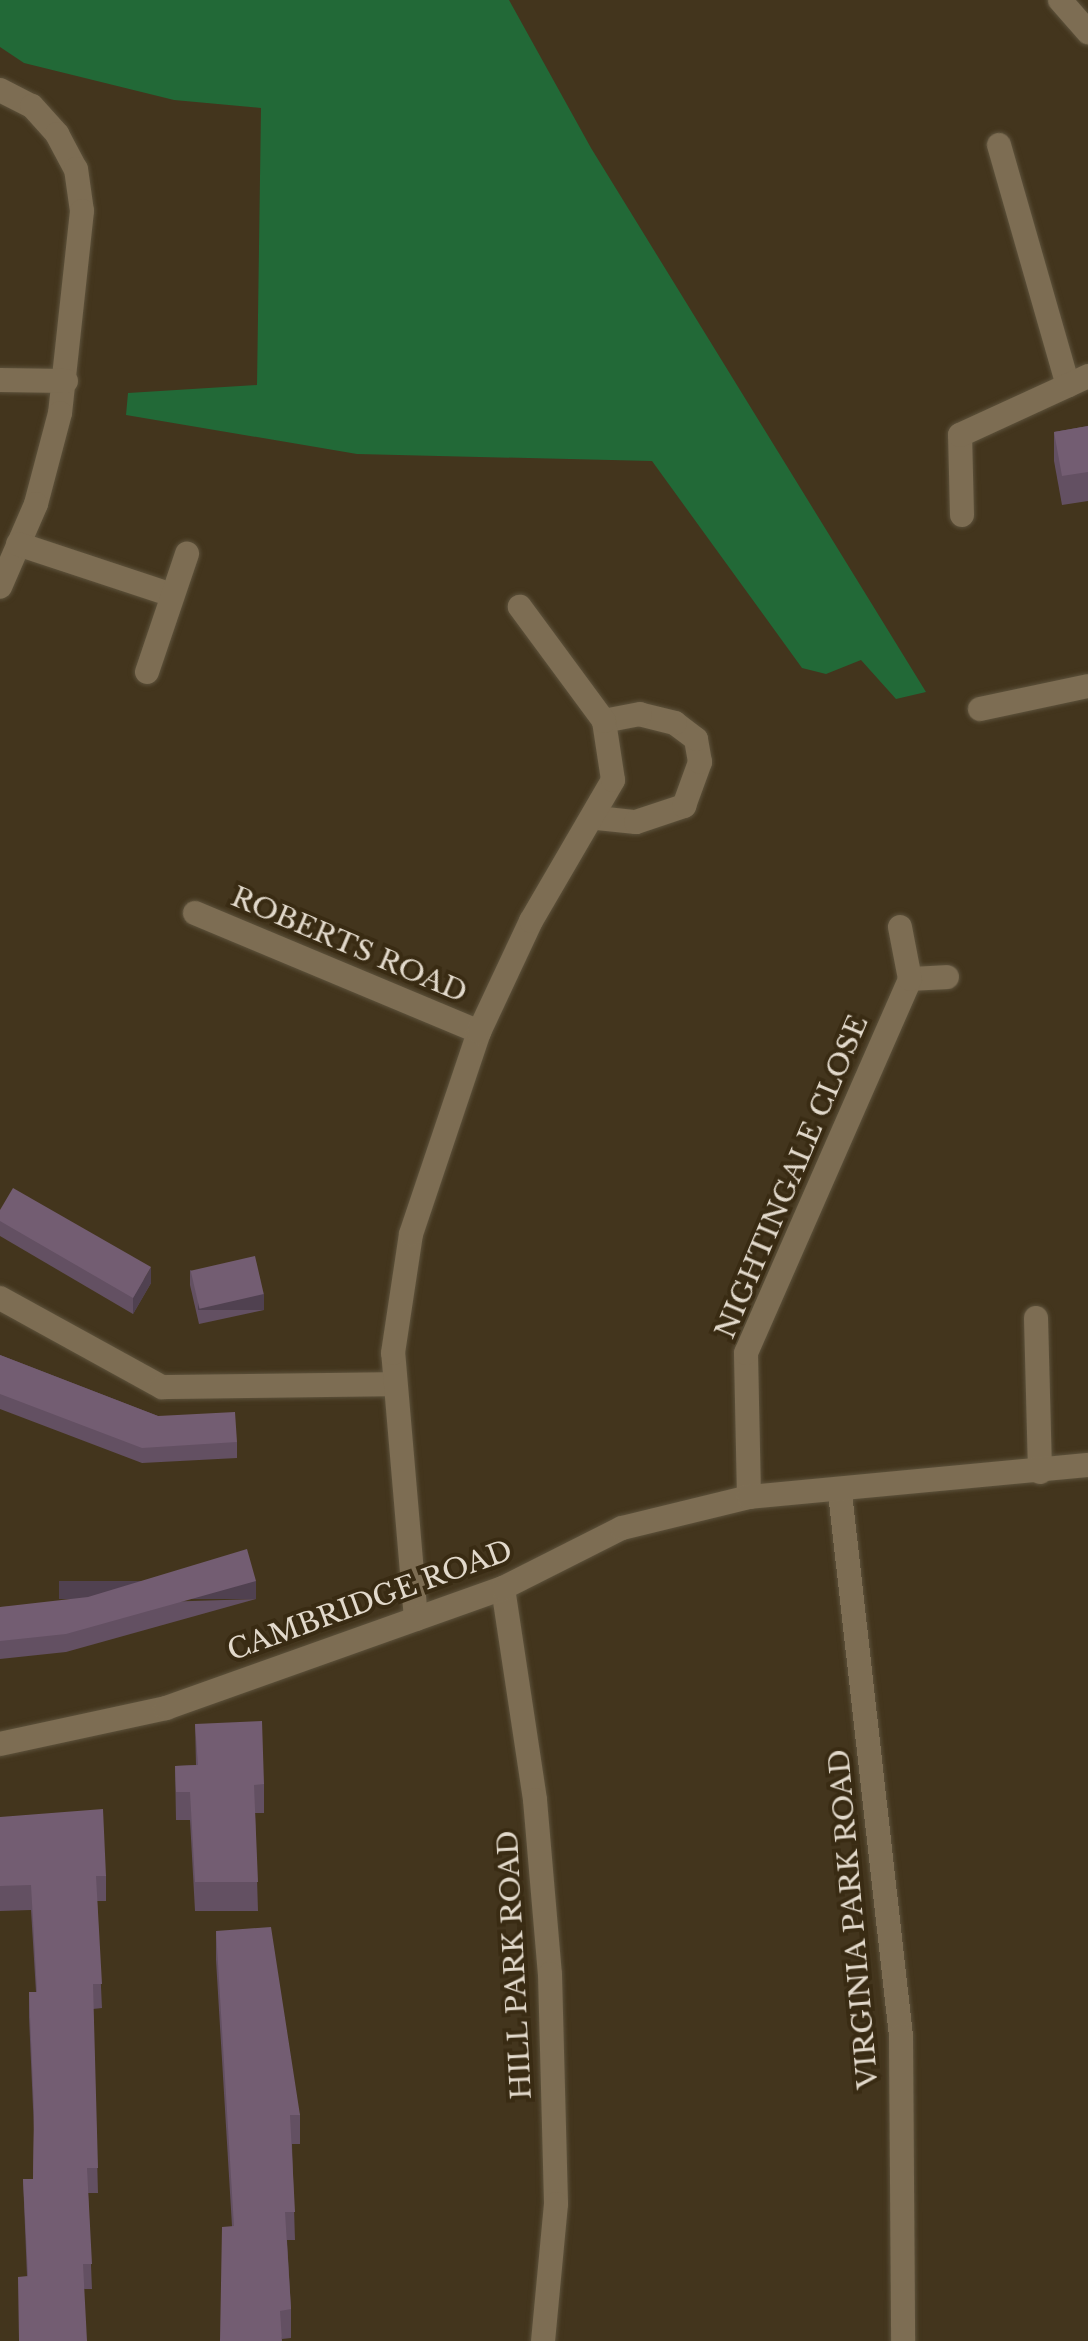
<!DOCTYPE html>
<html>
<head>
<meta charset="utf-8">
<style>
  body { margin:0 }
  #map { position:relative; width:1088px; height:2341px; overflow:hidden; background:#43351d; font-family:"Libre Baskerville",serif }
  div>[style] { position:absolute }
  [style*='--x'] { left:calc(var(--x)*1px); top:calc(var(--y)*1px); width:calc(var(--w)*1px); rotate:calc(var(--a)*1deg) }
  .green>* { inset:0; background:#226937 }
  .roads { filter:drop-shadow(0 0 2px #5d523c) drop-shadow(0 0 2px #5d523c) }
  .street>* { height:24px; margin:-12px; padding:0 12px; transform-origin:12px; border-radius:12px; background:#7d6d53 }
  .wall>* { inset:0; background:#635062 }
  .shaded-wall>* { inset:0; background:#504150; transform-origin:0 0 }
  .building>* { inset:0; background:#735d72; transform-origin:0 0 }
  span { translate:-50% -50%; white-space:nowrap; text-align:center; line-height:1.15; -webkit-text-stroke:8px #392b13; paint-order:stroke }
  .street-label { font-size:28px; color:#e2d9cb }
</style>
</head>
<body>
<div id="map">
  <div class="green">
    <i style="clip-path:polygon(0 0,509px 0,591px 148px,926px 692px,896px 699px,861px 660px,826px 674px,802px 668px,652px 461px,357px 454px,126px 415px,128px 393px,257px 385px,261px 108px,174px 100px,24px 63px,0 47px)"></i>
  </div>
  <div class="roads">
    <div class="street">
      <i style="--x:1060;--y:0;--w:43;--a:48.8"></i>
      <i style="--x:0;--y:90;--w:36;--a:27"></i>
      <i style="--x:32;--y:106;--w:38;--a:48"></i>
      <i style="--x:57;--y:134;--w:40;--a:62"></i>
      <i style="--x:76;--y:169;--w:42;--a:81.9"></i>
      <i style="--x:82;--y:211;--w:203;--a:96.2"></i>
      <i style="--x:60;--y:413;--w:94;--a:104.8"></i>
      <i style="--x:36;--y:504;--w:90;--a:113.4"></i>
      <i style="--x:999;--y:145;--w:250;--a:74"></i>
      <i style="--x:0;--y:380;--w:66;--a:0.9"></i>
      <i style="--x:962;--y:515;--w:80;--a:-91.4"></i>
      <i style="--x:960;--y:435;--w:141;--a:-24.7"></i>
      <i style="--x:18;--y:544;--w:162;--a:18.3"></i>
      <i style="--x:147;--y:672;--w:125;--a:-71.3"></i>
      <i style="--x:980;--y:709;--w:110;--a:-12"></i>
      <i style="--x:597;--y:818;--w:39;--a:6"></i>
      <i style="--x:636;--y:822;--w:51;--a:-18.4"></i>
      <i style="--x:684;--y:806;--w:47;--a:-70"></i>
      <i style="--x:700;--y:762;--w:23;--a:-100"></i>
      <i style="--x:696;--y:739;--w:26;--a:-143"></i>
      <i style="--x:675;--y:723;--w:36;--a:-166"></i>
      <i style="--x:640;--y:714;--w:37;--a:169"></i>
      <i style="--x:195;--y:913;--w:308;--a:22.7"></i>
      <i style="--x:910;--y:979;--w:37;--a:-3"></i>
      <i style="--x:0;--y:1298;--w:185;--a:28.8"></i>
      <i style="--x:162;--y:1387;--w:232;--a:-0.7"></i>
      <i style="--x:1036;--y:1318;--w:154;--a:88.5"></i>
      <i style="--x:840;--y:1493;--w:546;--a:83.59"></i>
      <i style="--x:901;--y:2036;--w:305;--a:89.6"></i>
      <i style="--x:749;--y:1497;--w:144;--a:-91.2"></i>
      <i style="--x:746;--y:1353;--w:408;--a:-66.3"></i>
      <i style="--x:910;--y:979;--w:53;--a:-100.9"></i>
      <i style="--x:503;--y:1588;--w:214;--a:81.4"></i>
      <i style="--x:535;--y:1800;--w:175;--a:85.1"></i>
      <i style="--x:550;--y:1974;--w:230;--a:88.5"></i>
      <i style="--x:556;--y:2204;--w:138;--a:95.4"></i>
      <i style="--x:416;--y:1619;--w:267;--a:-94.9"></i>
      <i style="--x:393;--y:1353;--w:120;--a:-81.4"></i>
      <i style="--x:411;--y:1234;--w:213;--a:-71.4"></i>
      <i style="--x:479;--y:1032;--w:123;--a:-64.9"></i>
      <i style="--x:531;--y:921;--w:163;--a:-59.8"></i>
      <i style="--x:613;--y:780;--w:60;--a:-98.7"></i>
      <i style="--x:604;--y:721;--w:142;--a:-126.4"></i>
      <i style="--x:0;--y:1744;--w:170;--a:-12.2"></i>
      <i style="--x:166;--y:1708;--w:358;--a:-19.6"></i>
      <i style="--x:503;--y:1588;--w:133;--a:-26.8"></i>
      <i style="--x:622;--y:1528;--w:131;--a:-13.7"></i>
      <i style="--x:749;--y:1497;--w:341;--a:-5.4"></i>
    </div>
  </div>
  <div class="wall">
    <i style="clip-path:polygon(1088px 426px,1088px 501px,1062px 505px,1054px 461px,1054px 432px)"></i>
    <i style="clip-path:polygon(0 1210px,151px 1283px,133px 1314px,0 1236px)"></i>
    <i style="clip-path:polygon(190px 1270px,264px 1310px,199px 1324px,190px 1285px)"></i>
    <i style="clip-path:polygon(0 1355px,158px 1416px,237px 1442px,237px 1458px,142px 1463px,0 1409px)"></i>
    <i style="clip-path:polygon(256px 1599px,66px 1652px,0 1659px,0 1607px)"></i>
    <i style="clip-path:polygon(195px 1724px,264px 1784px,264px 1813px,255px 1813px,258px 1911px,195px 1911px,190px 1820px,176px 1820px,175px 1766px,196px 1765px)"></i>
    <i style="clip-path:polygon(0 1817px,106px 1876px,106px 1901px,97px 1901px,102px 2008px,93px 2009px,98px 2193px,88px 2193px,92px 2289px,85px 2289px,27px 2276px,23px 2179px,33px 2179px,34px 2130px,29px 2017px,29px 1992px,36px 1992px,31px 1910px,0 1911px)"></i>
    <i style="clip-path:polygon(216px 1931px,300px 2115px,300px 2144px,292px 2144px,295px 2240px,287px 2240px,291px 2309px,291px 2338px,282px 2339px,232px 2226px,216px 1960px)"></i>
  </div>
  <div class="shaded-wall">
    <i style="clip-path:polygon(151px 1267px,151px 1283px,133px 1314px,133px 1298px)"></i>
    <i style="left:264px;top:1294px;width:16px;height:66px;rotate:90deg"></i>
    <i style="left:256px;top:1581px;width:18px;height:197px;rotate:90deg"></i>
  </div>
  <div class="building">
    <i style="clip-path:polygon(1088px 426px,1088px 472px,1062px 476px,1054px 432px)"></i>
    <i style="clip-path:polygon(13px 1188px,151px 1267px,133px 1298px,0 1221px,0 1210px)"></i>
    <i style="left:255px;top:1256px;width:39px;height:66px;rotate:77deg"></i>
    <i style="clip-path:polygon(0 1355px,158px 1416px,235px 1412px,237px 1442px,142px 1448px,0 1394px)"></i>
    <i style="clip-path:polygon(247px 1549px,256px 1581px,66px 1634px,0 1641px,0 1607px,88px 1597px)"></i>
    <i style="clip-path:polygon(262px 1721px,264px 1784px,254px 1785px,258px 1882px,195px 1882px,190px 1792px,176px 1792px,175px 1766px,198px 1765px,195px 1724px)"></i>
    <i style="clip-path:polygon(103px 1809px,106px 1876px,96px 1876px,102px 1984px,93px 1984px,98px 2168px,87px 2168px,92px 2264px,83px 2264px,87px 2341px,19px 2341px,18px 2277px,28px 2276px,23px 2179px,33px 2179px,34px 2111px,29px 1992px,37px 1992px,31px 1885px,0 1886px,0 1817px)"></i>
    <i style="clip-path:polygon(271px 1927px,300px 2115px,290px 2115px,295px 2212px,285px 2212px,291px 2309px,280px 2311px,282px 2341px,220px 2341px,222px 2227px,234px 2226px,216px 1931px)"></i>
  </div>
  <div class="street-label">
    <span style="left:349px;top:945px;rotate:23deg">ROBERTS ROAD</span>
    <span style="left:792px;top:1177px;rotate:-67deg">NIGHTINGALE CLOSE</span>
    <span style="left:370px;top:1601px;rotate:-20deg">CAMBRIDGE ROAD</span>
    <span style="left:854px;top:1919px;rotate:-95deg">VIRGINIA PARK ROAD</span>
    <span style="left:515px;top:1965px;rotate:-93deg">HILL PARK ROAD</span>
  </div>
</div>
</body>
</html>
